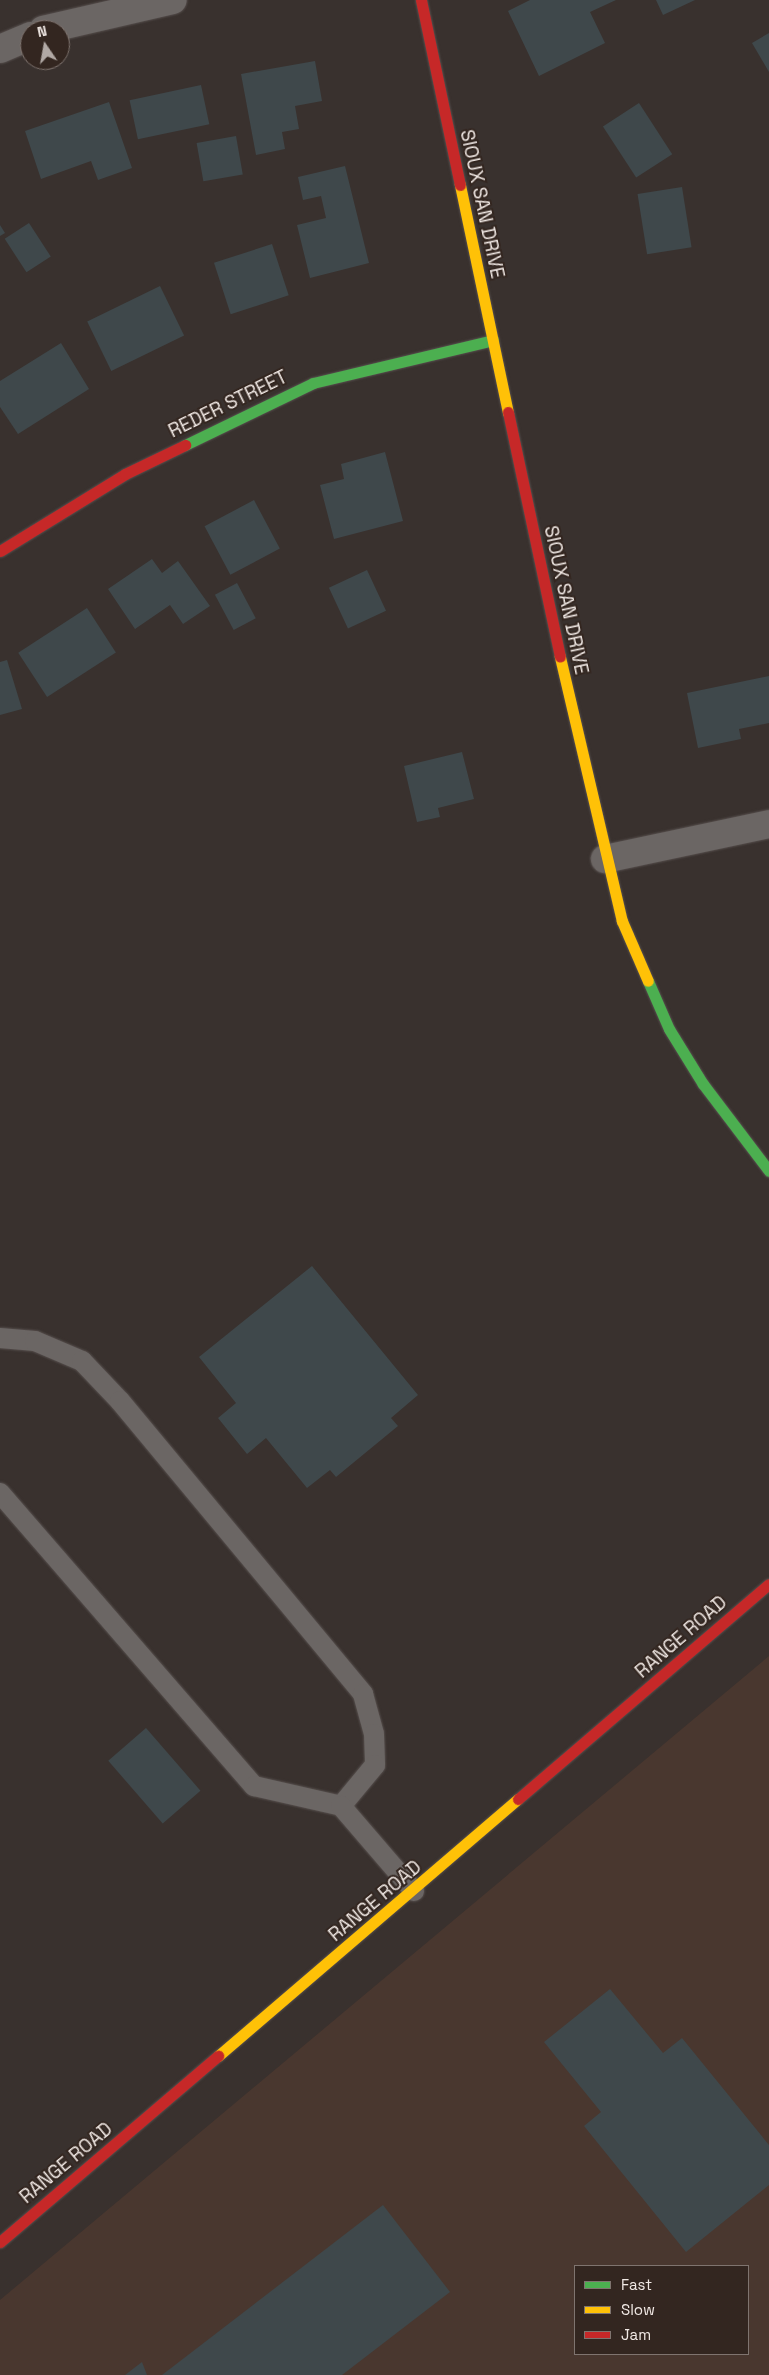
<!DOCTYPE html>
<html>
<head>
<meta charset="utf-8">
<style>
  body { margin:0 }
  #map { position:relative; width:769px; height:2375px; overflow:hidden; background:#39312e; font-family:"Space Grotesk",sans-serif }
  div>[style] { position:absolute }
  [style*='--x'] { left:calc(var(--x)*1px); top:calc(var(--y)*1px); width:calc(var(--w)*1px); rotate:calc(var(--a)*1deg) }
  .built>* { inset:0; background:#49372f }
  .building>* { inset:0; background:#3f484b; transform-origin:0 0 }
  .roads { filter:drop-shadow(0 0 1px #564f4d) drop-shadow(0 0 1px #564f4d) }
  .lane>* { height:20px; margin:-10px; padding:0 10px; transform-origin:10px; border-radius:10px; background:#6b6664 }
  .street>* { height:28px; margin:-14px; padding:0 14px; transform-origin:14px; border-radius:14px; background:#6b6664 }
  .fast>* { height:11px; margin:-5.5px; padding:0 5.5px; transform-origin:5.5px; border-radius:5.5px; background:#4caf50 }
  .slow>* { height:11px; margin:-5.5px; padding:0 5.5px; transform-origin:5.5px; border-radius:5.5px; background:#ffc107 }
  .jam>* { height:11px; margin:-5.5px; padding:0 5.5px; transform-origin:5.5px; border-radius:5.5px; background:#c62828 }
  span { translate:-50% -50%; white-space:nowrap; text-align:center; line-height:1.15; -webkit-text-stroke:4px #332620; paint-order:stroke }
  .street-label { font-size:19px; color:#f1e9e5 }
  .legend { position:absolute; left:574px; top:2265px; width:175px; height:90px; box-sizing:border-box; background:#332620; border:1px solid #7f746f; margin:0; padding:6px 9px; list-style:none; font-size:15px; color:#f1e9e5 }
  .legend li { display:flex; align-items:center; gap:10px; height:25px }
  .legend b { width:25px; border:1px solid #7f746f }
  .north { position:absolute; left:20px; top:20px; width:50px; height:50px; box-sizing:border-box; background:#332620; border:1px solid #7f746f; border-radius:50%; rotate:348deg; font-size:14px; font-weight:700; line-height:20px; text-align:center; color:#f1e9e5 }
  .north::after { content:''; display:block; margin:auto; width:18px; height:22px; background:#b1a9a5; clip-path:polygon(50% 0,100% 100%,50% 72%,0 100%) }
</style>
</head>
<body>
<div id="map">
  <div class="built">
    <i style="clip-path:polygon(evenodd,769px 1656px,769px 2375px,0 2375px,0 2300px,769px 1656px,575px 2266px,748px 2266px,748px 2354px,575px 2354px,575px 2266px)"></i>
  </div>
  <div class="building">
    <i style="clip-path:polygon(530px 0,616px 0,590px 12px,605px 43px,539px 76px,508px 11px)"></i>
    <i style="clip-path:polygon(656px 0,695px 0,663px 15px)"></i>
    <i style="clip-path:polygon(769px 33px,769px 72px,752px 43px)"></i>
    <i style="clip-path:polygon(315px 61px,322px 101px,295px 106px,299px 129px,282px 132px,285px 149px,256px 155px,241px 74px)"></i>
    <i style="left:201px;top:85px;width:40px;height:73px;rotate:78deg"></i>
    <i style="clip-path:polygon(109px 102px,132px 168px,98px 180px,91px 161px,41px 179px,25px 131px)"></i>
    <i style="left:639px;top:103px;width:61px;height:43px;rotate:57deg"></i>
    <i style="left:236px;top:136px;width:39px;height:40px;rotate:80deg"></i>
    <i style="clip-path:polygon(345px 166px,369px 263px,310px 278px,297px 225px,326px 218px,321px 196px,303px 200px,298px 177px)"></i>
    <i style="left:682px;top:187px;width:61px;height:45px;rotate:81deg"></i>
    <i style="left:29px;top:223px;width:40px;height:29px;rotate:57deg"></i>
    <i style="clip-path:polygon(0 225px,5px 233px,0 236px)"></i>
    <i style="left:272px;top:244px;width:54px;height:61px;rotate:72deg"></i>
    <i style="left:160px;top:286px;width:55px;height:81px;rotate:64deg"></i>
    <i style="clip-path:polygon(61px 343px,89px 389px,18px 434px,0 407px,0 381px)"></i>
    <i style="clip-path:polygon(385px 452px,403px 521px,334px 539px,320px 485px,344px 479px,341px 464px)"></i>
    <i style="left:254px;top:500px;width:55px;height:56px;rotate:62deg"></i>
    <i style="clip-path:polygon(152px 559px,162px 573px,178px 561px,210px 606px,183px 624px,170px 605px,135px 629px,108px 589px)"></i>
    <i style="left:367px;top:570px;width:45px;height:42px;rotate:65deg"></i>
    <i style="left:237px;top:583px;width:40px;height:25px;rotate:62deg"></i>
    <i style="left:87px;top:608px;width:53px;height:82px;rotate:57deg"></i>
    <i style="clip-path:polygon(7px 660px,22px 709px,0 715px,0 662px)"></i>
    <i style="clip-path:polygon(769px 676px,769px 723px,739px 729px,741px 739px,698px 748px,687px 693px)"></i>
    <i style="clip-path:polygon(462px 752px,474px 799px,438px 808px,440px 817px,417px 822px,404px 766px)"></i>
    <i style="clip-path:polygon(312px 1266px,418px 1395px,391px 1418px,398px 1426px,336px 1477px,330px 1470px,307px 1488px,266px 1438px,247px 1454px,218px 1418px,236px 1403px,199px 1357px)"></i>
    <i style="left:146px;top:1728px;width:83px;height:50px;rotate:49deg"></i>
    <i style="clip-path:polygon(610px 1989px,663px 2053px,682px 2038px,769px 2145px,769px 2185px,686px 2252px,584px 2126px,601px 2112px,544px 2042px)"></i>
    <i style="clip-path:polygon(383px 2205px,450px 2292px,342px 2375px,162px 2375px)"></i>
    <i style="clip-path:polygon(142px 2362px,147px 2375px,125px 2375px)"></i>
  </div>
  <div class="roads">
    <div class="lane">
      <i style="--x:0;--y:1338;--w:35;--a:5"></i>
      <i style="--x:35;--y:1341;--w:51;--a:23.1"></i>
      <i style="--x:82;--y:1361;--w:55;--a:46.5"></i>
      <i style="--x:120;--y:1401;--w:381;--a:50.3"></i>
      <i style="--x:363;--y:1694;--w:41;--a:74.6"></i>
      <i style="--x:374;--y:1734;--w:31;--a:88"></i>
      <i style="--x:375;--y:1765;--w:53;--a:129.7"></i>
      <i style="--x:0;--y:1493;--w:388;--a:49.1"></i>
      <i style="--x:254;--y:1786;--w:89;--a:12.9"></i>
      <i style="--x:341;--y:1806;--w:112;--a:49.3"></i>
    </div>
    <div class="street">
      <i style="--x:43;--y:30;--w:133;--a:-13"></i>
      <i style="--x:0;--y:49;--w:33;--a:-23"></i>
      <i style="--x:605;--y:859;--w:168;--a:-12"></i>
    </div>
    <div class="fast">
      <i style="--x:185;--y:445;--w:142;--a:-25.8"></i>
      <i style="--x:313;--y:383;--w:185;--a:-13.4"></i>
      <i style="--x:648;--y:981;--w:52;--a:66.4"></i>
      <i style="--x:669;--y:1029;--w:65;--a:58.3"></i>
      <i style="--x:703;--y:1084;--w:109;--a:52.8"></i>
    </div>
    <div class="slow">
      <i style="--x:460;--y:185;--w:232;--a:78.1"></i>
      <i style="--x:560;--y:657;--w:271;--a:76.8"></i>
      <i style="--x:622;--y:921;--w:65;--a:66.6"></i>
      <i style="--x:218;--y:2056;--w:395;--a:-40.6"></i>
    </div>
    <div class="jam">
      <i style="--x:421;--y:0;--w:189;--a:78.1"></i>
      <i style="--x:508;--y:412;--w:250;--a:78"></i>
      <i style="--x:0;--y:551;--w:147;--a:-31.6"></i>
      <i style="--x:125;--y:474;--w:67;--a:-25.8"></i>
      <i style="--x:518;--y:1799;--w:330;--a:-40.6"></i>
      <i style="--x:0;--y:2242;--w:287;--a:-40.5"></i>
    </div>
  </div>
  <div class="street-label">
    <span style="left:482px;top:204px;rotate:78deg">SIOUX SAN DRIVE</span>
    <span style="left:228px;top:404px;rotate:-26deg">REDER STREET</span>
    <span style="left:566px;top:600px;rotate:78deg">SIOUX SAN DRIVE</span>
    <span style="left:681px;top:1637px;rotate:-41deg">RANGE ROAD</span>
    <span style="left:375px;top:1901px;rotate:-40deg">RANGE ROAD</span>
    <span style="left:66px;top:2163px;rotate:-40deg">RANGE ROAD</span>
  </div>
  <ul class="legend">
  <li><b style="height:6px;background:#4caf50"></b>Fast</li>
  <li><b style="height:6px;background:#ffc107"></b>Slow</li>
  <li><b style="height:6px;background:#c62828"></b>Jam</li>
  </ul>
  <div class="north">N</div>
</div>
</body>
</html>
